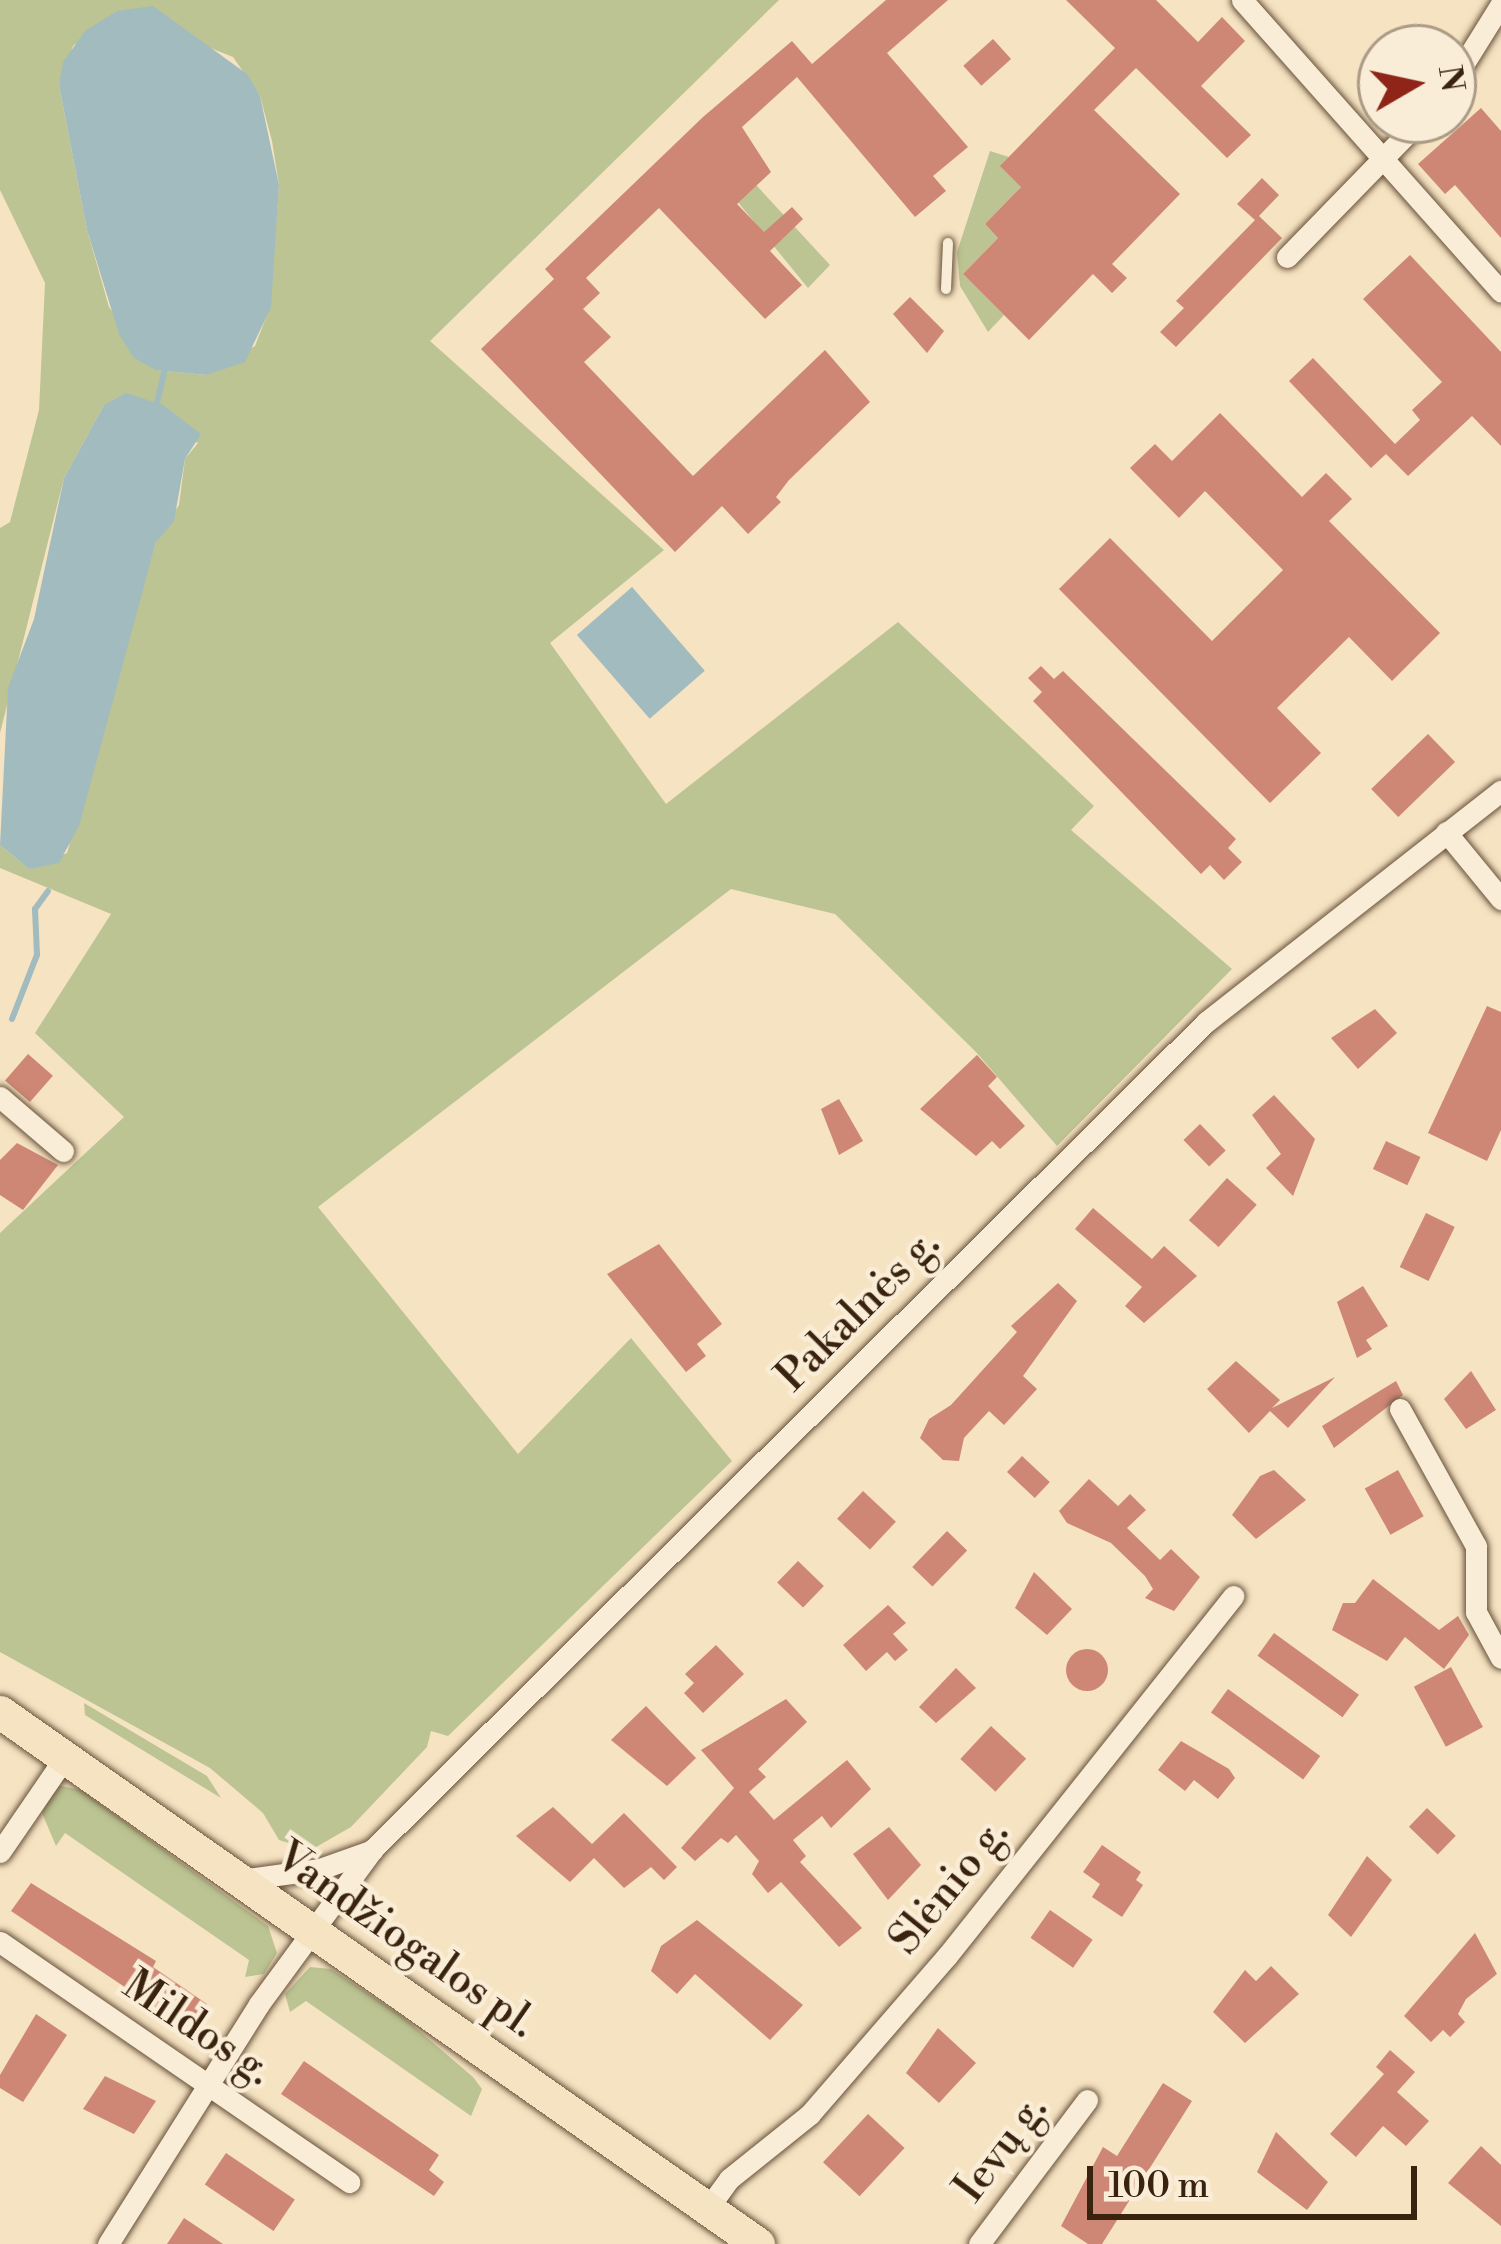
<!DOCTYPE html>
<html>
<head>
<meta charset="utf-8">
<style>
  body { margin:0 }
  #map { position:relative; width:1501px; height:2244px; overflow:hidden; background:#f6e3c2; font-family:"Libre Bodoni",serif }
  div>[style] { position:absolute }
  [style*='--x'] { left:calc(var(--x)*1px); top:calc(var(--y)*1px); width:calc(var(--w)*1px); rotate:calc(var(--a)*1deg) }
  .green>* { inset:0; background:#bcc493 }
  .water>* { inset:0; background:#a1bbbe; transform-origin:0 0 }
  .stream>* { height:6px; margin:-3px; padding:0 3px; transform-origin:3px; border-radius:3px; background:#a1bbbe }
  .building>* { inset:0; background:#ce8775; transform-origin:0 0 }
  .round { border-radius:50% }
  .roads { filter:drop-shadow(0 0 3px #68523b) drop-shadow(0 0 3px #68523b) }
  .lane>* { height:10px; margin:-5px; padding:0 5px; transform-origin:5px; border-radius:5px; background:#f9edd7 }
  .street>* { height:21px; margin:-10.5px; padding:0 10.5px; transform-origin:10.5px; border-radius:10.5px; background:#f9edd7 }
  .primary>* { height:33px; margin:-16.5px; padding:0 16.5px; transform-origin:16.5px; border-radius:16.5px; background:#f6e3c2 }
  span { translate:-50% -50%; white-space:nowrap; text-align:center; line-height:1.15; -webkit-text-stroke:9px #f9edd7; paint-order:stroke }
  .street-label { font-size:42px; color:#39220e }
  .north { position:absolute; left:1357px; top:24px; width:120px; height:120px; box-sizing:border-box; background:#f9edd7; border:3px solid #ac9c87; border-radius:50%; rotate:81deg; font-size:33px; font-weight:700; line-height:48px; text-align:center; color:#39220e }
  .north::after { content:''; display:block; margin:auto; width:42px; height:54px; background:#8f2418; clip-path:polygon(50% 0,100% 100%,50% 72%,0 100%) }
  .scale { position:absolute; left:1087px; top:2166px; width:330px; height:54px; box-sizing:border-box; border:6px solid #39220e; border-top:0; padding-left:15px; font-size:36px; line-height:42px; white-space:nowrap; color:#39220e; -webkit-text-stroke:9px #f9edd7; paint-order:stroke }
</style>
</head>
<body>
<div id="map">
  <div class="green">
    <i style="clip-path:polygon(evenodd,0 0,779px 0,430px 341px,664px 550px,550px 643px,666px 804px,898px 622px,1094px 806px,1071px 830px,1232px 969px,1057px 1146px,976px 1052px,835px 914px,731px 889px,318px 1207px,518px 1454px,631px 1338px,732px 1461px,448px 1736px,431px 1731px,427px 1747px,351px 1827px,311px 1850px,279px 1840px,263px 1813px,210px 1768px,0 1652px,0 1233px,124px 1117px,35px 1033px,111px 914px,0 868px,0 845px,29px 869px,67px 853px,156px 542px,179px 505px,185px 459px,198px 443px,104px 405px,64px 478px,0 733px,0 528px,10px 522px,39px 410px,45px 283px,0 190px,0 0,117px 11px,233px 57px,260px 96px,272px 141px,279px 185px,270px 307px,255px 346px,206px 375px,157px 370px,109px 307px,87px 230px,59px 85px,73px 46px,117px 11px)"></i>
    <i style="clip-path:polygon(990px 151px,1009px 157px,1021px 187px,985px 224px,998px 238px,963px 274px,1004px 315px,988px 332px,960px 286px,957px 252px)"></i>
    <i style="clip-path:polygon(733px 160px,830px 265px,808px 288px,706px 163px)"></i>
    <i style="clip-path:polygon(84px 1703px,207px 1776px,221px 1798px,85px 1715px)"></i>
    <i style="clip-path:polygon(57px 1785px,81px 1790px,268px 1926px,277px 1953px,264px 1974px,245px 1977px,249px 1960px,65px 1833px,56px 1846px,42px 1813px)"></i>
    <i style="clip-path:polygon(310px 1967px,331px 1969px,403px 2017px,473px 2077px,482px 2089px,471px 2116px,306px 2001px,290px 2012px,285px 1994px)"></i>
  </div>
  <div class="water">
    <i style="clip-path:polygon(153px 6px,247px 74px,260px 96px,279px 185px,271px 307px,245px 362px,206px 375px,156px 370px,134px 358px,119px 334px,87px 230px,59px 85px,63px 62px,85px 31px,117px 11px)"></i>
    <i style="clip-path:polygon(126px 393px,163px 405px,201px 434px,185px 459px,174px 521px,156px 542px,79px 826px,59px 863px,29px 869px,0 845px,8px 688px,34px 619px,64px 478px,104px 405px)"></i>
    <i style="left:632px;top:587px;width:111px;height:73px;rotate:49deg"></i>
  </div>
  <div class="stream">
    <i style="--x:157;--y:403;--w:32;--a:-77"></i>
    <i style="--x:12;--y:1019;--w:69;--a:-68.7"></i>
    <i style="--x:37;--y:955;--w:46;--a:-92.5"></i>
    <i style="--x:35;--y:909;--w:22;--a:-54"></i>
  </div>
  <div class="building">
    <i style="clip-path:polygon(886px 0,948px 0,887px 53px,968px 147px,933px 176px,946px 191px,915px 217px,797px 77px,742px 127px,771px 172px,737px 204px,764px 232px,792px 207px,803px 219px,770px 251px,802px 285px,765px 319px,659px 208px,586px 278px,600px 293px,583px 309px,611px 337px,584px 362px,693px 476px,825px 350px,870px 402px,789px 480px,776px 497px,781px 502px,748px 534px,722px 506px,675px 552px,481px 349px,554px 279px,545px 269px,703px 117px,792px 41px,812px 64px)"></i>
    <i style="clip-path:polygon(1066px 0,1156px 0,1198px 42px,1222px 17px,1245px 41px,1201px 86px,1251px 135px,1227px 158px,1136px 68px,1094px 110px,1180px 194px,1112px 264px,1127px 278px,1112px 293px,1093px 274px,1029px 340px,963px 274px,998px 238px,985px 224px,1021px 187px,1000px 166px,1115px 48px)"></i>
    <i style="left:993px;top:39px;width:27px;height:40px;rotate:48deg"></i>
    <i style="clip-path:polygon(1481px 108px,1501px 131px,1501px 238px,1455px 185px,1445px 194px,1418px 164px)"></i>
    <i style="clip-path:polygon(1262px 178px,1279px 195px,1259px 216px,1282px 238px,1176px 347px,1160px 332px,1184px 308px,1176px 301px,1255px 220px,1237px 204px)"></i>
    <i style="clip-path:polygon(1410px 255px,1501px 352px,1501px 446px,1472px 416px,1408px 476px,1386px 454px,1371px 468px,1289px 381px,1313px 358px,1395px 444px,1420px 420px,1412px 410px,1442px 382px,1363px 299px)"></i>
    <i style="clip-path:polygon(910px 297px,944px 331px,927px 353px,893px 314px)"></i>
    <i style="clip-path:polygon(1220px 413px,1302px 497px,1326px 473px,1352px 499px,1329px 521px,1440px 633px,1392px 681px,1349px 637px,1277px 708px,1321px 753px,1270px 803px,1059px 589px,1110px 538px,1212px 641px,1283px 570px,1205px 491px,1179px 518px,1130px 468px,1155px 444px,1172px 461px)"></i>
    <i style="clip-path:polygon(1041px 666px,1054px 679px,1063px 671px,1236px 839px,1228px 848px,1242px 862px,1224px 880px,1210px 865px,1201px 874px,1033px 701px,1042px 692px,1028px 678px)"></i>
    <i style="left:1428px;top:734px;width:39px;height:79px;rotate:46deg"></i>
    <i style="clip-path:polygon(1487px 1006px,1501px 1012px,1501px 1130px,1487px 1161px,1428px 1133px)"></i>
    <i style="clip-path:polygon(1375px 1009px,1397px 1033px,1358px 1069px,1331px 1038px)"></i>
    <i style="left:28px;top:1054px;width:33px;height:35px;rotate:41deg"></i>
    <i style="clip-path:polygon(977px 1055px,997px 1077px,988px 1086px,1025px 1126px,1000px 1149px,992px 1141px,976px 1156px,920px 1109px)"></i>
    <i style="clip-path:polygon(1274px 1095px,1315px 1139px,1293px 1196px,1266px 1168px,1281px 1154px,1252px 1115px)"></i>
    <i style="clip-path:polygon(839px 1099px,863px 1141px,839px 1155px,821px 1109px)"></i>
    <i style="left:1200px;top:1124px;width:37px;height:23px;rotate:46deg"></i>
    <i style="left:1386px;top:1141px;width:38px;height:31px;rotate:25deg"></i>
    <i style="clip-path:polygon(17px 1143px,58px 1165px,23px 1210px,0 1195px,0 1160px)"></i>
    <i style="left:1227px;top:1178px;width:40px;height:57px;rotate:42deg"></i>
    <i style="clip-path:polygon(1093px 1208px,1152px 1259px,1164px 1246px,1197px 1276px,1144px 1323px,1125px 1306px,1142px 1287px,1075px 1229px)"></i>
    <i style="left:1426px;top:1213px;width:32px;height:60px;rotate:26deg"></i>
    <i style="clip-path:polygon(659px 1244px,722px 1324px,697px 1344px,706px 1356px,686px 1372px,607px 1274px)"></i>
    <i style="clip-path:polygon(1058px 1283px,1077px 1301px,1023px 1376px,1037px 1389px,1004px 1425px,989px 1411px,964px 1438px,959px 1461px,943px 1460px,920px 1438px,929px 1419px,951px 1405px,1017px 1332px,1011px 1326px)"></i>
    <i style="clip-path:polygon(1363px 1286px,1388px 1326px,1366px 1340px,1372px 1349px,1357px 1358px,1337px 1302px)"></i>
    <i style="clip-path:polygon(1236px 1361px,1280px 1400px,1272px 1408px,1335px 1377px,1288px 1428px,1270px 1411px,1249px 1433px,1207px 1389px)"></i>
    <i style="clip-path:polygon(1471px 1371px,1496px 1410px,1466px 1429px,1444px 1399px)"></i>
    <i style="clip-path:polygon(1396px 1381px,1403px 1395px,1334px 1448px,1322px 1426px)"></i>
    <i style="left:1022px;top:1456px;width:38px;height:22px;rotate:43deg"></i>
    <i style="clip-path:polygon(1274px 1470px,1306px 1500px,1256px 1539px,1232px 1515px,1260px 1476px)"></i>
    <i style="left:1398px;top:1470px;width:53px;height:38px;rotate:61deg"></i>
    <i style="clip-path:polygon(1089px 1479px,1118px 1506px,1130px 1494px,1146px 1510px,1127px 1528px,1160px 1560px,1171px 1549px,1200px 1577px,1174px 1611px,1145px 1598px,1153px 1589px,1145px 1576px,1111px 1543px,1067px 1523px,1059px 1511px)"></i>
    <i style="left:863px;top:1491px;width:45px;height:38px;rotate:43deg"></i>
    <i style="left:947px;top:1531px;width:28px;height:50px;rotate:44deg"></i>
    <i style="left:798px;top:1561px;width:36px;height:30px;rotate:44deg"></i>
    <i style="clip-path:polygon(1034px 1572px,1072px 1609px,1047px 1635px,1015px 1608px)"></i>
    <i style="clip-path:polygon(1373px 1579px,1439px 1630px,1458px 1616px,1469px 1635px,1444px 1669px,1405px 1637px,1387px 1661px,1332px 1630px,1343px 1603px,1355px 1603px)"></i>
    <i style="clip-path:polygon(888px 1605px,906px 1623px,893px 1634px,908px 1650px,895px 1661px,887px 1652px,866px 1671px,843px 1645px)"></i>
    <i style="left:1274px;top:1633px;width:105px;height:28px;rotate:36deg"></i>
    <i style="clip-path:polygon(716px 1645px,744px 1674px,703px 1713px,684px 1693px,694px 1683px,685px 1674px)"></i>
    <i class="round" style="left:1066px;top:1649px;width:42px;height:42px"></i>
    <i style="left:1451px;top:1667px;width:68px;height:42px;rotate:62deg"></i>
    <i style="clip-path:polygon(956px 1668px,976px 1688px,936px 1723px,919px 1707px)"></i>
    <i style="left:1228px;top:1689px;width:114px;height:29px;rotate:36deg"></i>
    <i style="clip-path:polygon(786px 1699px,807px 1722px,758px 1769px,766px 1777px,749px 1792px,774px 1820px,847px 1760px,871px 1789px,831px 1828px,822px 1816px,793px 1840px,806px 1856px,800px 1862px,862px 1928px,839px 1947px,781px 1882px,768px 1893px,752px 1874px,759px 1861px,736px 1835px,728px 1843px,721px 1838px,695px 1861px,681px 1848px,734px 1788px,701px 1750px)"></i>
    <i style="clip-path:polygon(646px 1706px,696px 1758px,667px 1786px,611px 1740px)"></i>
    <i style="left:991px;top:1726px;width:48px;height:45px;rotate:43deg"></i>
    <i style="clip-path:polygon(1181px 1741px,1229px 1769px,1235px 1778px,1218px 1799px,1194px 1780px,1185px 1791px,1158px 1770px)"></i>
    <i style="clip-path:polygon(553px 1807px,592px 1844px,624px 1813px,677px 1867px,664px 1880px,651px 1867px,624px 1888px,594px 1858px,570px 1882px,516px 1836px)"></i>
    <i style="left:1427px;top:1808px;width:40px;height:26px;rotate:44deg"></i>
    <i style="clip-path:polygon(889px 1827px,921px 1865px,888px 1900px,853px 1854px)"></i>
    <i style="clip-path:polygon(1102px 1845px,1141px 1872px,1136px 1880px,1143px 1885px,1122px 1917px,1092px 1897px,1100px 1884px,1083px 1872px)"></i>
    <i style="clip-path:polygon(1367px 1856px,1392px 1880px,1351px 1937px,1328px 1915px)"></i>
    <i style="clip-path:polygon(31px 1883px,156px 1961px,153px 1967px,207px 2004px,189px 2030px,11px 1911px)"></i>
    <i style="left:1050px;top:1910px;width:52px;height:34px;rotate:35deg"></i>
    <i style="clip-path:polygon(697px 1920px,803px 2005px,770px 2040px,695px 1974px,677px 1994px,651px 1971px,661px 1946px)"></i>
    <i style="clip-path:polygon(1475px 1933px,1497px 1974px,1466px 1999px,1458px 2014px,1465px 2022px,1450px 2037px,1443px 2030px,1431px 2042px,1404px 2016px)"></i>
    <i style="clip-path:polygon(1271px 1966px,1299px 1994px,1245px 2043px,1213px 2012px,1245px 1970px,1256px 1981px)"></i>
    <i style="clip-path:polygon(36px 2014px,67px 2035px,23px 2102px,0 2088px,0 2075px)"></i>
    <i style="clip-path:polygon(938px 2028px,976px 2063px,939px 2103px,906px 2073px)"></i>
    <i style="clip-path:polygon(1390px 2050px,1415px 2072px,1397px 2092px,1429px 2121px,1406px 2146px,1383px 2126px,1356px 2157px,1330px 2134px,1384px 2074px,1376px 2067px)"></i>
    <i style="clip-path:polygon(304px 2061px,439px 2155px,429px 2170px,444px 2182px,434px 2196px,281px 2094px)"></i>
    <i style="clip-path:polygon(105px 2076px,156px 2101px,134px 2134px,83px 2109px)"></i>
    <i style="clip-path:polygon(1163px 2083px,1192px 2101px,1102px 2244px,1088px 2244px,1061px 2226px,1103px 2147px,1117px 2156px)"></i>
    <i style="left:868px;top:2114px;width:50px;height:66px;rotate:43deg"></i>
    <i style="clip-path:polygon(1276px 2132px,1328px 2182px,1307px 2210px,1257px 2172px)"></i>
    <i style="clip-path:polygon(1481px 2146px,1501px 2165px,1501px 2226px,1448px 2183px)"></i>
    <i style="left:226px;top:2153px;width:83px;height:38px;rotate:34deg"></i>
    <i style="clip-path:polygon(184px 2218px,223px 2244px,167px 2244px)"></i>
  </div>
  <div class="roads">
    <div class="lane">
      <i style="--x:946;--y:289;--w:46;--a:-87.5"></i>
    </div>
    <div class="street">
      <i style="--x:1242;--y:0;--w:390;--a:48.4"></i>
      <i style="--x:1453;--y:81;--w:91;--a:-58.1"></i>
      <i style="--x:1287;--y:257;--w:191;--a:-45.8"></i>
      <i style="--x:1446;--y:832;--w:87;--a:50.6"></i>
      <i style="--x:0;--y:1097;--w:83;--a:40.6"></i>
      <i style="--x:1400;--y:1409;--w:157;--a:61"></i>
      <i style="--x:1476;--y:1546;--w:66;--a:90"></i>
      <i style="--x:1476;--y:1612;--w:52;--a:61.5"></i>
      <i style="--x:0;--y:1852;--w:115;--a:-55.6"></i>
      <i style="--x:241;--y:1880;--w:80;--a:-7.9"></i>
      <i style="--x:320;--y:1869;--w:56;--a:-19.7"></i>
      <i style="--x:0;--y:1942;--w:424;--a:34.5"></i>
      <i style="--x:708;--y:2208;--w:36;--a:-54"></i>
      <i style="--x:729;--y:2179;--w:104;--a:-38.7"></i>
      <i style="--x:810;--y:2114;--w:209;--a:-49.1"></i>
      <i style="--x:947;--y:1956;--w:460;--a:-51.5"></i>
      <i style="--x:108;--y:2244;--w:284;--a:-57.8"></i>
      <i style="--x:259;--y:2004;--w:192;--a:-53.7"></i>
      <i style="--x:373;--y:1849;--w:1174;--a:-44.79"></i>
      <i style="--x:1206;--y:1022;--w:375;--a:-38.1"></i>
      <i style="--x:979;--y:2244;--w:180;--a:-53.1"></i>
    </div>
    <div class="primary">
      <i style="--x:0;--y:1712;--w:926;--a:35.06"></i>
    </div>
  </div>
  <div class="street-label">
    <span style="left:859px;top:1311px;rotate:-45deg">Pakalnės g.</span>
    <span style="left:950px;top:1887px;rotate:-51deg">Slėnio g.</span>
    <span style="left:405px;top:1941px;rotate:35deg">Vandžiogalos pl.</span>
    <span style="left:197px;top:2029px;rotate:34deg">Mildos g.</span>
    <span style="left:1002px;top:2149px;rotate:-53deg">Ievų g.</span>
  </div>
  <div class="north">N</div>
  <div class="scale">100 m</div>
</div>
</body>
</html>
